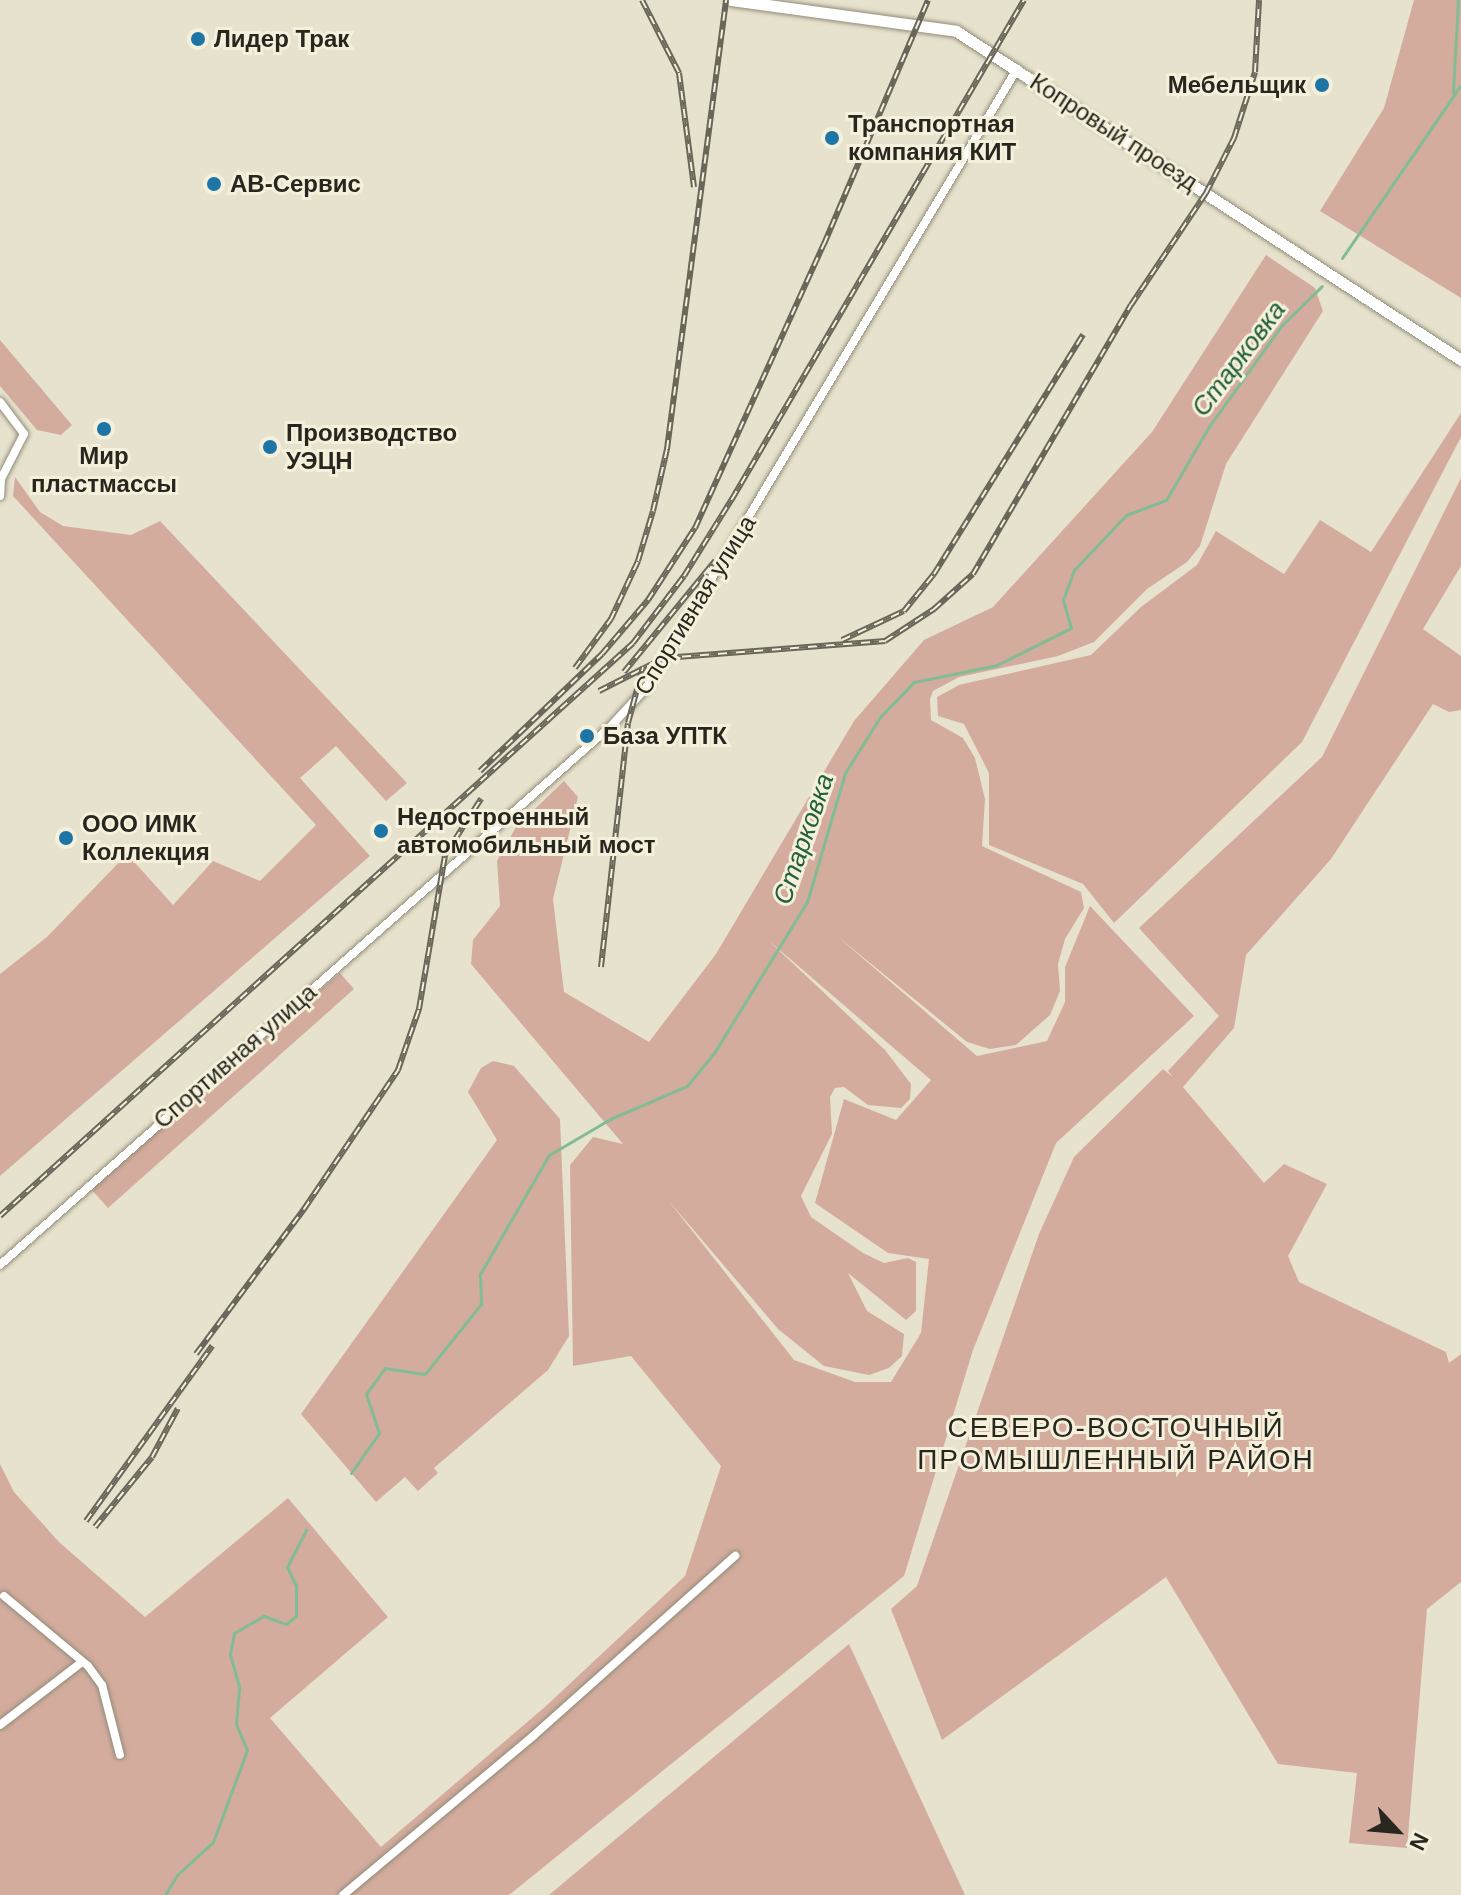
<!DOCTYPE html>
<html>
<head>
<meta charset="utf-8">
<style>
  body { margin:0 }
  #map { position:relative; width:1461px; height:1895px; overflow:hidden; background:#e7e2cd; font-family:Helvetica,sans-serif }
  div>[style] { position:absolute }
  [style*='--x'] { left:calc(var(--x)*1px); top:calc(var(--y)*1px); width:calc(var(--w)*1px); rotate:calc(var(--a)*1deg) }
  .green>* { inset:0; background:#d4ac9e }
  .stream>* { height:3px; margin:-1.5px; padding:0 1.5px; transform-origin:1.5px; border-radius:1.5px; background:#82bc94 }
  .roads { filter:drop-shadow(0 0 2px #908c79) drop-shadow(0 0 2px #908c79) }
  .street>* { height:8px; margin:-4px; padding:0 4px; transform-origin:4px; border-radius:4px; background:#fff }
  .secondary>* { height:11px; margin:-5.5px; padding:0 5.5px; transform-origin:5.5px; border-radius:5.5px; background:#fff }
  .rail>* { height:6px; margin-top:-3px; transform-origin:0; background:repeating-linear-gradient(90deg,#f4f0db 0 9px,#69665a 0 18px); box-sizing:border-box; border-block:2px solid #69665a }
  .dots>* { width:22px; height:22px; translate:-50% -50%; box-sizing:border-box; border:4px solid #f4f0db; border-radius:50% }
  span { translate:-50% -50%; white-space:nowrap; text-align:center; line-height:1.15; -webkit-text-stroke:6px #f4f0db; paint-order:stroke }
  .poi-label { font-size:24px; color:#28271f; font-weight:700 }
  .left { translate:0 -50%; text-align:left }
  .right { translate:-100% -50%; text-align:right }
  .street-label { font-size:24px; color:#28271f }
  .water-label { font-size:26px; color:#1f6039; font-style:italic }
  .quarter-label { font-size:28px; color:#28271f; letter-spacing:2px }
  .north { position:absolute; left:1357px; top:1791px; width:80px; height:80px; -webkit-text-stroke:6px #f4f0db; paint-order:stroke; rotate:116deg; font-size:22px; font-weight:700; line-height:32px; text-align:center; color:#28271f }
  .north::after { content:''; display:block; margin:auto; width:28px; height:36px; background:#28271f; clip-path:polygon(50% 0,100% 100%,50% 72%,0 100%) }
</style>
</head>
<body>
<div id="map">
  <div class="green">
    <i style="clip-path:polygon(1414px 0,1461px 0,1461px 298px,1320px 211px,1384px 108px)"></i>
    <i style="clip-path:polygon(evenodd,1266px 255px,1315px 288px,1323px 311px,1226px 464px,1200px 546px,1187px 562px,1147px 589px,1094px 642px,1058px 656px,959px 677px,933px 691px,930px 699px,931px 720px,963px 738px,975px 758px,985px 799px,982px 846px,1081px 892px,1084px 908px,1065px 939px,1058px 964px,1060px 991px,1050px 1015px,1016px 1045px,990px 1049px,967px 1042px,837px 936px,977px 1056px,1047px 1041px,1065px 1002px,1065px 967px,1090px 906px,1194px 1016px,1056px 1143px,973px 1350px,904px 1576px,509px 1895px,0 1895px,0 1464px,14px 1492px,59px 1542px,145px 1617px,288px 1498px,388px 1617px,270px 1718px,381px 1847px,546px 1706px,685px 1576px,721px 1466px,631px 1356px,573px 1366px,570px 1165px,593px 1137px,623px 1144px,471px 964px,473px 940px,500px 906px,497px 861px,516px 827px,564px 781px,578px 797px,553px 899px,564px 992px,649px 1042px,716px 954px,854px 721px,924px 640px,993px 607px,1152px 432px,1266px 255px,768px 940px,931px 1080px,896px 1120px,844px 1099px,815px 1203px,888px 1253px,929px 1259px,921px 1333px,891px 1382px,855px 1382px,794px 1360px,668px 1200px,778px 1329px,824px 1366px,869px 1375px,889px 1368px,902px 1356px,904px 1334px,867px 1311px,848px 1273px,906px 1320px,916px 1311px,916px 1262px,908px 1258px,884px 1263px,863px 1253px,811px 1217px,801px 1196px,832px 1134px,830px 1097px,835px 1088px,844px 1087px,868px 1105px,901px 1108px,910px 1099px,911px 1084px,885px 1050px,768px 940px)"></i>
    <i style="clip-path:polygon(0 340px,72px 425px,61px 435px,37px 430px,0 386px)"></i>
    <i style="clip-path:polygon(1461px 413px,1461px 437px,1302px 742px,1114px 923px,1083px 884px,989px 845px,989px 773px,964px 724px,938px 716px,937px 697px,959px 685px,1091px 655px,1141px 607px,1197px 565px,1216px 531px,1284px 574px,1320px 520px,1371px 552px)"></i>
    <i style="clip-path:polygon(15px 477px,40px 512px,63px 526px,131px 535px,160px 521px,407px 783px,386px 801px,336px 746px,300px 778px,370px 856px,0 1176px,0 974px,47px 937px,127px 854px,173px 905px,213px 861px,260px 881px,316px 825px,13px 496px)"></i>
    <i style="clip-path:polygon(1461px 478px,1461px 566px,1423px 629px,1461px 656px,1461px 710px,1449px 712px,1433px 704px,1331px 859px,1246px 955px,1234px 1028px,1183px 1087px,1264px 1183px,1284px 1164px,1327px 1184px,1288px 1256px,1299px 1282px,1446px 1352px,1449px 1363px,1461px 1354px,1461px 1582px,1427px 1609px,1407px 1848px,1349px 1843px,1357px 1773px,1278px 1764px,1166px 1577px,942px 1740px,891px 1609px,917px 1586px,1039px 1234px,1074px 1157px,1163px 1069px,1173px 1077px,1168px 1071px,1219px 1016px,1139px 928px,1322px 757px)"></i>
    <i style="clip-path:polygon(340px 973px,354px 989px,108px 1208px,91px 1189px)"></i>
    <i style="clip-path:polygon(493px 1061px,514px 1066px,560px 1119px,569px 1336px,548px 1370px,434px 1468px,438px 1473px,418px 1491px,405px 1477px,376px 1502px,301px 1414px,497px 1140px,468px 1092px,481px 1068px)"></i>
    <i style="clip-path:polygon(849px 1644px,965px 1895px,549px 1895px)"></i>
  </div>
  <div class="stream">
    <i style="--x:1453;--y:92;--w:92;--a:-86.9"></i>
    <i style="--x:1342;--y:258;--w:210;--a:-55.5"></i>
    <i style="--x:351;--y:1473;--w:49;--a:-55"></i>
    <i style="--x:379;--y:1433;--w:41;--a:-108.4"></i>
    <i style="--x:366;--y:1394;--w:32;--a:-54"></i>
    <i style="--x:385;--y:1368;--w:40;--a:8.5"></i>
    <i style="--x:425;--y:1374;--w:90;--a:-51.3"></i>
    <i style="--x:481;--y:1304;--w:30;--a:-92"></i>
    <i style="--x:480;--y:1274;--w:138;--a:-59.9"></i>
    <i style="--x:549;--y:1155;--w:71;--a:-30.5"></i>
    <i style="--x:610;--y:1119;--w:84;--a:-23.2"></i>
    <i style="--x:687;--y:1086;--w:43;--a:-50.7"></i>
    <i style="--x:714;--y:1053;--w:177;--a:-58.4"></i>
    <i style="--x:807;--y:902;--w:134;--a:-73.6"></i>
    <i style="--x:845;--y:773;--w:66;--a:-58"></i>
    <i style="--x:880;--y:717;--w:49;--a:-45.8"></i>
    <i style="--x:914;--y:682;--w:85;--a:-11.6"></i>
    <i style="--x:997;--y:665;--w:83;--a:-26.6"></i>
    <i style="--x:1071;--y:628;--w:29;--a:-106"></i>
    <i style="--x:1063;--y:600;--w:32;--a:-70"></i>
    <i style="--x:1074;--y:570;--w:76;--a:-46.6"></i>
    <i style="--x:1126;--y:515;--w:43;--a:-20.6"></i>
    <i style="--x:1166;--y:500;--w:83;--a:-59.7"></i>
    <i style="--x:1208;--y:428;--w:125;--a:-54.4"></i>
    <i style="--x:1281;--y:326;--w:57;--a:-44.3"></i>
    <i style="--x:165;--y:1895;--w:23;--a:-59"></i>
    <i style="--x:177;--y:1875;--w:49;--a:-42.5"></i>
    <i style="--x:213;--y:1842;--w:98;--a:-69.7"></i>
    <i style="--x:247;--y:1750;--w:28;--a:-113"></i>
    <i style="--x:236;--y:1724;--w:38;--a:-85"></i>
    <i style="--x:239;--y:1686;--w:33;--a:-106"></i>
    <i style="--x:230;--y:1654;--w:21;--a:-79"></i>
    <i style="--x:234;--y:1633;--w:34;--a:-30"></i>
    <i style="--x:264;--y:1616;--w:23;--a:20"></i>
    <i style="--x:286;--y:1624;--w:13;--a:-39"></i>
    <i style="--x:296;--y:1616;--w:30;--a:-90"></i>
    <i style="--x:296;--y:1586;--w:21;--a:-115"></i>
    <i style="--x:287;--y:1567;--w:42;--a:-62.8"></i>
  </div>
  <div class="roads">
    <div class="street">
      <i style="--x:0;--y:402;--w:40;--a:53"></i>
      <i style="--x:24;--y:434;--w:51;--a:117.1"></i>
      <i style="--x:1;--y:479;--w:17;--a:93"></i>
      <i style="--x:0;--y:1265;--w:815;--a:-41.42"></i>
      <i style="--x:611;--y:726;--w:52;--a:-47.4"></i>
      <i style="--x:646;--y:688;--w:722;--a:-59.06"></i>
      <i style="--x:4;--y:1596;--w:109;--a:39.8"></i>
      <i style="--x:88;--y:1666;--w:24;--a:54"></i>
      <i style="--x:102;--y:1685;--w:72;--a:75.6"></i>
      <i style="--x:0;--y:1725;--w:103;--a:-37.5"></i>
      <i style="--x:343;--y:1895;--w:248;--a:-39.9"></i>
      <i style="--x:533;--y:1736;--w:271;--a:-41.7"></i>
    </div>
    <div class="secondary">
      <i style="--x:731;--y:0;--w:227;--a:7.8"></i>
      <i style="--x:956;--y:31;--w:603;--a:33.08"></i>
    </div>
  </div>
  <div class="rail">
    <i style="--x:642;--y:0;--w:82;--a:63.1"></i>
    <i style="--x:679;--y:73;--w:115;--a:82.5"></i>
    <i style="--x:842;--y:640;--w:68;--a:-25.1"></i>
    <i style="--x:904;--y:611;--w:48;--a:-51"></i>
    <i style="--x:934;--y:574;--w:282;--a:-58.1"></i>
    <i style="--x:575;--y:668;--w:61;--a:-53.7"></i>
    <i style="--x:611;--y:619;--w:64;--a:-65"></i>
    <i style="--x:638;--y:561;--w:52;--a:-73.3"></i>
    <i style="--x:653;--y:511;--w:64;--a:-77.3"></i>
    <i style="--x:667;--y:449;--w:453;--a:-82.5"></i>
    <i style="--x:624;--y:672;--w:144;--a:-50.7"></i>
    <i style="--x:599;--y:691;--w:73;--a:-26.9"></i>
    <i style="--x:664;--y:658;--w:222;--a:-4.4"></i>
    <i style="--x:885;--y:641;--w:59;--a:-33.1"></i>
    <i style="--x:934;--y:609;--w:52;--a:-41.9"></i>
    <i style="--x:973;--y:574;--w:312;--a:-59.6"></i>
    <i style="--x:1131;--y:305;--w:135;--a:-56.2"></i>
    <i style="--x:1206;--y:193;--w:62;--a:-63"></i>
    <i style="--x:1234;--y:138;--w:69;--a:-72.3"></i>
    <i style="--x:1255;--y:72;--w:72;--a:-86.8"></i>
    <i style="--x:480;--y:771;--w:169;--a:-43.8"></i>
    <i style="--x:602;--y:654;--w:71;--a:-49.6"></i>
    <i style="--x:648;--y:600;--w:86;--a:-56.9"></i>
    <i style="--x:695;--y:528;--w:312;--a:-65.6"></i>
    <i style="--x:824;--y:244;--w:265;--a:-66.9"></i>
    <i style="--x:601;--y:967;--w:245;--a:-83.7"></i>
    <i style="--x:628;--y:723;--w:58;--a:-75"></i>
    <i style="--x:0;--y:1216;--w:854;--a:-42.15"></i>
    <i style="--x:633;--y:643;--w:84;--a:-52.7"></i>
    <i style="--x:684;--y:576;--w:91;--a:-58.1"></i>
    <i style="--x:732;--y:499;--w:578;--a:-59.67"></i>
    <i style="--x:196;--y:1354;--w:181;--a:-53.3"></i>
    <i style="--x:304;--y:1209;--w:168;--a:-55.9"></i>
    <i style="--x:398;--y:1070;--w:65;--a:-71"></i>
    <i style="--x:419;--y:1009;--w:156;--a:-80.4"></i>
    <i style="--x:445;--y:855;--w:67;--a:-57.3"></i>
    <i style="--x:86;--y:1521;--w:216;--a:-54.2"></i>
    <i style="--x:95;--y:1527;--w:90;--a:-50.8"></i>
    <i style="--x:152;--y:1457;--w:55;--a:-62"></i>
  </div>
  <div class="dots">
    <i style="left:198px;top:39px;background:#1c75a4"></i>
    <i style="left:1322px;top:85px;background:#1c75a4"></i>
    <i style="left:832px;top:138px;background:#1c75a4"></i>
    <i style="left:214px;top:184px;background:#1c75a4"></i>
    <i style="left:104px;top:429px;background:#1c75a4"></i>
    <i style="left:270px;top:447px;background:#1c75a4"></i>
    <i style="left:587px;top:736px;background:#1c75a4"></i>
    <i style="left:381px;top:831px;background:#1c75a4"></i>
    <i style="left:66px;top:838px;background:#1c75a4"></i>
  </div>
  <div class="poi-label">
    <span class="left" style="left:214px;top:39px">Лидер Трак</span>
    <span class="right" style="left:1306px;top:85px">Мебельщик</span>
    <span class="left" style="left:848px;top:138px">Транспортная<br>компания КИТ</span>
    <span class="left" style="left:230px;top:184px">АВ-Сервис</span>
    <span class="left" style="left:286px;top:447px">Производство<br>УЭЦН</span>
    <span style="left:104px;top:470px">Мир<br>пластмассы</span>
    <span class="left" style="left:603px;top:736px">База УПТК</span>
    <span class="left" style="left:397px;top:831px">Недостроенный<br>автомобильный мост</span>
    <span class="left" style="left:82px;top:838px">ООО ИМК<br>Коллекция</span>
  </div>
  <div class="street-label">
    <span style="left:1114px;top:132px;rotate:33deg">Копровый проезд</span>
    <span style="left:695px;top:605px;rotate:-58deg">Спортивная улица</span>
    <span style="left:235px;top:1056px;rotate:-41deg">Спортивная улица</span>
  </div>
  <div class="water-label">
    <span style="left:1239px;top:359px;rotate:-53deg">Старковка</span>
    <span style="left:804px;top:839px;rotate:-71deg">Старковка</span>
  </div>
  <div class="quarter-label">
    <span style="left:1116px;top:1444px">СЕВЕРО-ВОСТОЧНЫЙ<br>ПРОМЫШЛЕННЫЙ РАЙОН</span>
  </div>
  <div class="north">N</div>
</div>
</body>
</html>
